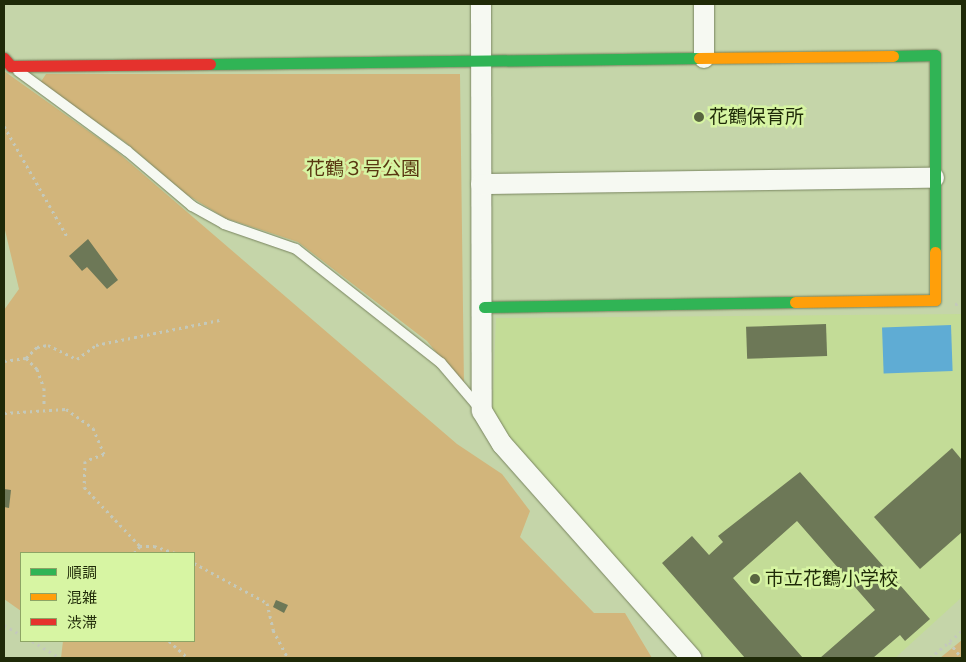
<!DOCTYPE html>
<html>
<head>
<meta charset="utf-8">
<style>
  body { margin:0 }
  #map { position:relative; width:966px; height:662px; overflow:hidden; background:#c5d5a9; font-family:Mulish,"Noto Sans JP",sans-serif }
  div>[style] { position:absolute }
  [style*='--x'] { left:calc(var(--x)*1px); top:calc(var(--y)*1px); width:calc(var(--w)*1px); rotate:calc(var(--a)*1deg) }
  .built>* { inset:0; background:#c3dc97 }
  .green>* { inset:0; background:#d2b57b }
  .water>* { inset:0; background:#5facd4; transform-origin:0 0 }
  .building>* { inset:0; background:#6d7857; transform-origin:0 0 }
  .path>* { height:3px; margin-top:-1.5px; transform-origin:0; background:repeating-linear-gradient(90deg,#c4c9bb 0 2.5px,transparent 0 6.5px) }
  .roads { filter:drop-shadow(0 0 1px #798560) drop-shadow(0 0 1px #798560) }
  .lane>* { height:10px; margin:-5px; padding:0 5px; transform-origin:5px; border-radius:5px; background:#f6f9f2 }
  .street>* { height:20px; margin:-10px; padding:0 10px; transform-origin:10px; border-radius:10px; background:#f6f9f2 }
  .fast>* { height:11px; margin:-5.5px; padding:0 5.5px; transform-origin:5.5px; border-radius:5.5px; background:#30b455 }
  .slow>* { height:11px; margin:-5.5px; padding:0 5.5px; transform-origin:5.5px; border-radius:5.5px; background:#ff9f0a }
  .jam>* { height:11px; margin:-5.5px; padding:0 5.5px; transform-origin:5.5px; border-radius:5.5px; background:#e5322d }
  .dots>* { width:14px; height:14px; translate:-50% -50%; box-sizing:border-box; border:2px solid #d7f5a3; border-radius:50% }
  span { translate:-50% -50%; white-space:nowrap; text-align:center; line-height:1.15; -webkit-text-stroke:5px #d7f5a3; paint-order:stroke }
  .poi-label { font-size:19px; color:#1f2a08 }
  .left { translate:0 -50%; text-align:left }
  .park-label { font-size:19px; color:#593711 }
  .frame { position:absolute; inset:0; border:5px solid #1f2a08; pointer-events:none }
  .legend { position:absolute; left:20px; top:552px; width:175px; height:90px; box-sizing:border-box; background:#d7f5a3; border:1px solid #8da465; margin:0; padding:6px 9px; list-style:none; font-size:15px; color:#1f2a08 }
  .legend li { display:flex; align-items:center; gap:10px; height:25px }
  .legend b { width:25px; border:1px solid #8da465 }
</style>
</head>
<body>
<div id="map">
  <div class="built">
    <i style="clip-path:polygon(962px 314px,962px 597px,895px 658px,706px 658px,492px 421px,496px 318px)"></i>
  </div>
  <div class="green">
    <i style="clip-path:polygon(4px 71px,115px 150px,457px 444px,502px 474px,530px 511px,520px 537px,594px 613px,625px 613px,652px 658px,61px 658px,63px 641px,194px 641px,194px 553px,21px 553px,21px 611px,4px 599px,4px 310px,19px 289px,4px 226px)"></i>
    <i style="clip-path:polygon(46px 74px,460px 74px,464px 387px,427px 341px,298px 242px,225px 218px,186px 194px,125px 142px,40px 83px)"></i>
    <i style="clip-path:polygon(962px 640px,962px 658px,940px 658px)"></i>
  </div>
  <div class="water">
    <i style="left:951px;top:325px;width:46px;height:69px;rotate:88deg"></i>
  </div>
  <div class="building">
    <i style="clip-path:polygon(88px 239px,118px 280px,107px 289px,87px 267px,82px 271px,69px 256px)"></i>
    <i style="left:826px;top:324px;width:32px;height:80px;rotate:88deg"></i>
    <i style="clip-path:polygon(952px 448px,962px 460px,962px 532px,920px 569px,874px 517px)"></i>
    <i style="clip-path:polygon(800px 472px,930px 619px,905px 641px,900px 635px,873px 658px,820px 658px,875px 610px,797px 521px,733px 578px,803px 658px,745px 658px,662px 563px,692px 536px,709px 555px,723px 542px,718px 536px)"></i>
    <i style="clip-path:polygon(4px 489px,11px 490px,9px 508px,4px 507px)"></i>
    <i style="clip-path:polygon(276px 600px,288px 605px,284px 613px,273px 607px)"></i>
  </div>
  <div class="path">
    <i style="--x:4;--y:126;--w:129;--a:60.3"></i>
    <i style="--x:955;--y:304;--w:7;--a:-8"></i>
    <i style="--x:26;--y:358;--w:16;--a:-45"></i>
    <i style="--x:37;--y:347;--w:11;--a:-10"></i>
    <i style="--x:48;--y:345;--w:32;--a:26"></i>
    <i style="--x:77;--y:359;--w:24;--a:-36"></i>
    <i style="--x:96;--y:345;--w:126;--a:-11.4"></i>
    <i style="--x:4;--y:361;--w:22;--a:-8"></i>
    <i style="--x:26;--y:358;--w:16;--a:45"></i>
    <i style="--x:37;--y:369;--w:20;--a:70"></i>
    <i style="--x:44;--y:388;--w:19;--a:90"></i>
    <i style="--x:4;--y:413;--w:62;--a:-3.7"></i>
    <i style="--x:66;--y:409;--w:33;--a:35"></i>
    <i style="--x:93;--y:428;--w:28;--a:67"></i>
    <i style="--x:104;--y:454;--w:20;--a:160"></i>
    <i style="--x:85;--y:461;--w:26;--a:92"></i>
    <i style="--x:84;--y:487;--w:81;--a:46.5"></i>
    <i style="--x:134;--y:553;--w:9;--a:-49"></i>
    <i style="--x:140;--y:546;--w:14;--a:0"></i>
    <i style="--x:154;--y:546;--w:23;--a:18"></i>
    <i style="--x:194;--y:563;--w:83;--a:28.7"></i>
    <i style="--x:267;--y:603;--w:28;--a:77"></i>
    <i style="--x:273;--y:630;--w:32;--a:62"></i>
    <i style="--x:4;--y:625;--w:20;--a:30"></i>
    <i style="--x:32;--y:641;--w:33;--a:31"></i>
    <i style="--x:169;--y:641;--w:25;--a:42"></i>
    <i style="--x:949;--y:642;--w:21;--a:51"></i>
    <i style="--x:930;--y:658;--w:42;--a:-40.2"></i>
  </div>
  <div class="roads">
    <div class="lane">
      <i style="--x:18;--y:71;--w:135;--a:36.3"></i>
      <i style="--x:127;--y:151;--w:85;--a:40.2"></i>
      <i style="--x:192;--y:206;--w:37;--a:29"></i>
      <i style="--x:224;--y:224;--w:76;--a:19.1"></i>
      <i style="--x:296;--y:249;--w:184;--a:38.2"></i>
      <i style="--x:441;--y:363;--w:60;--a:49.7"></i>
    </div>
    <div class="street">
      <i style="--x:481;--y:4;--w:407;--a:89.9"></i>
      <i style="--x:482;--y:411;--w:39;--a:59"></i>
      <i style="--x:502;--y:444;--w:286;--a:48.5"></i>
      <i style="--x:704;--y:4;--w:54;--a:90"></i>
      <i style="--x:481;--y:184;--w:453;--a:-0.8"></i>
    </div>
    <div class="fast">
      <i style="--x:893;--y:56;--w:42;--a:-1.4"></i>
      <i style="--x:935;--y:55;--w:197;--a:90"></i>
      <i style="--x:210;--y:64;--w:489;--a:-0.7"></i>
      <i style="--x:484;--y:307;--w:311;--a:-0.9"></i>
    </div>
    <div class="slow">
      <i style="--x:699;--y:58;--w:194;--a:-0.6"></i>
      <i style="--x:795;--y:302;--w:140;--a:-0.8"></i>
      <i style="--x:935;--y:300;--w:48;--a:-90"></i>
    </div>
    <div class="jam">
      <i style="--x:4;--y:58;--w:11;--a:49"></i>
      <i style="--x:11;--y:66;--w:199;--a:-0.6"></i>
    </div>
  </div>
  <div class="dots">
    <i style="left:699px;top:117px;background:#596640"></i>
    <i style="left:755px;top:579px;background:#596640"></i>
  </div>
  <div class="poi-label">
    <span class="left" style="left:709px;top:117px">花鶴保育所</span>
    <span class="left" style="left:765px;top:579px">市立花鶴小学校</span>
  </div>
  <div class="park-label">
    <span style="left:363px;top:169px">花鶴３号公園</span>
  </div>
  <div class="frame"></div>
  <ul class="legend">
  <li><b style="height:6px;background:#30b455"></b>順調</li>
  <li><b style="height:6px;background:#ff9f0a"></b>混雑</li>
  <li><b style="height:6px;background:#e5322d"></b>渋滞</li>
  </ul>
</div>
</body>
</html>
